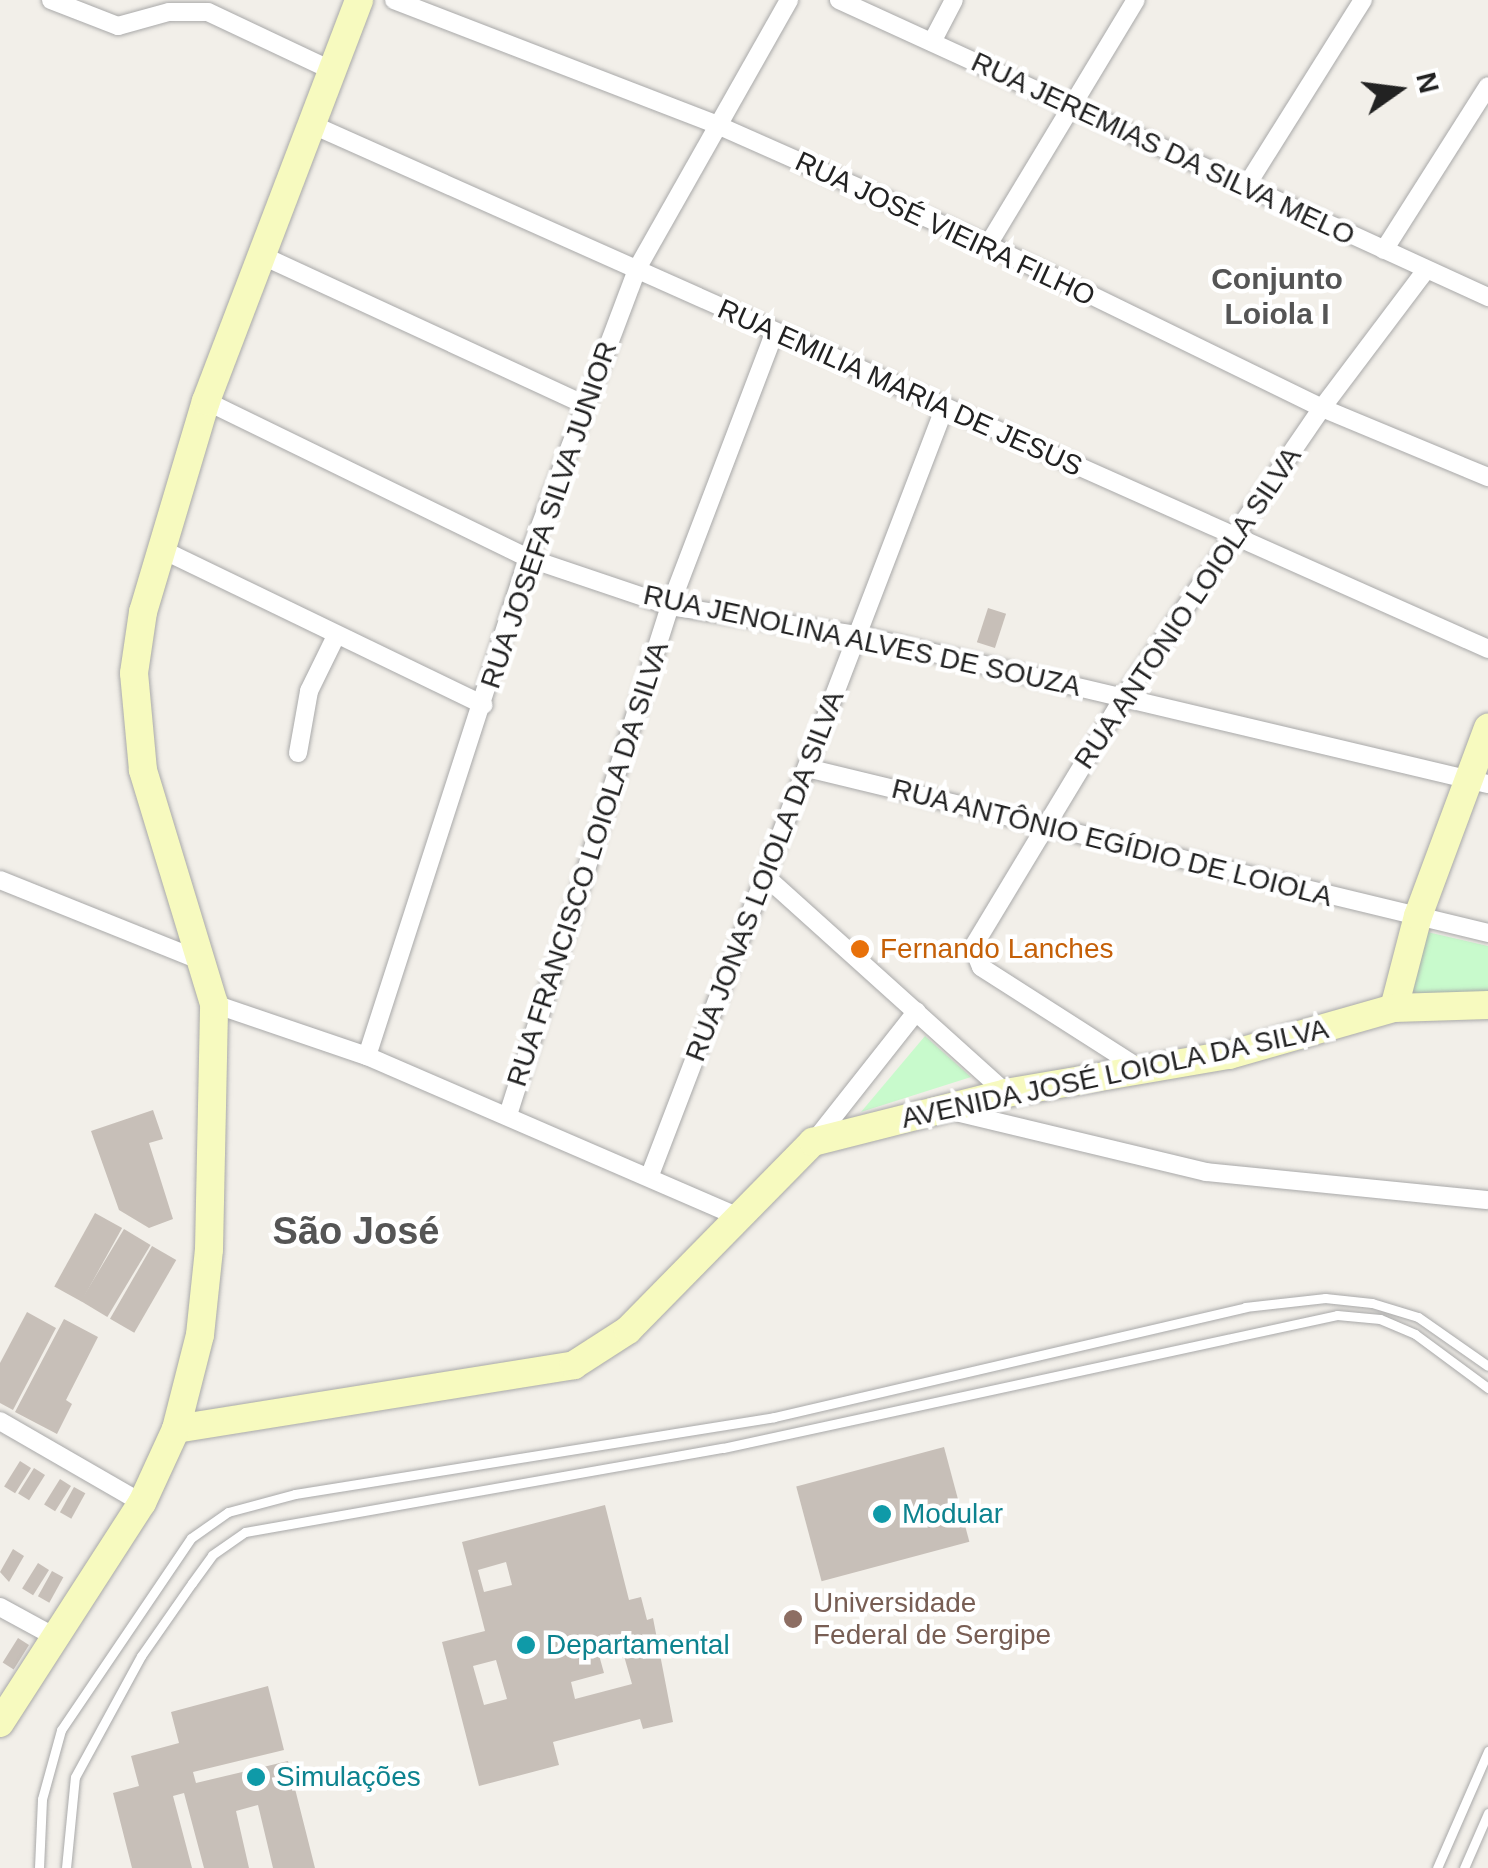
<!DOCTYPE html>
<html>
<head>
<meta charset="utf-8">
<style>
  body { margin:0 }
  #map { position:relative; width:1488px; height:1868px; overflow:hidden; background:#f2efe9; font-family:Arial,sans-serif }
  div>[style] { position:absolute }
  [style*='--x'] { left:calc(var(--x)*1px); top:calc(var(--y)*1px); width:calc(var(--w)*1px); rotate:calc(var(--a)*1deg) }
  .park>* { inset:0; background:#c8facc }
  .building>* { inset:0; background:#c7bfb8; transform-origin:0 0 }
  .roads { filter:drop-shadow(0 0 2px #a9a9a9) drop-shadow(0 0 2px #a9a9a9) }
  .lane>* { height:9px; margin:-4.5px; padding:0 4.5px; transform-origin:4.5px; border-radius:4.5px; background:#fff }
  .street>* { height:18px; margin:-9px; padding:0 9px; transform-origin:9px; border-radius:9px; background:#fff }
  .secondary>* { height:28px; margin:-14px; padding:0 14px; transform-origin:14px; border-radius:14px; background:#f7fabf }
  .dots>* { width:28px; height:28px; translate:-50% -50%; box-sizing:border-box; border:5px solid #fff; border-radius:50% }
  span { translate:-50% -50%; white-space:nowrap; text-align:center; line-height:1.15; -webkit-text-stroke:9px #fff; paint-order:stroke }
  .street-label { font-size:28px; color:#222 }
  .food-label { font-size:28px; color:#c56008 }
  .left { translate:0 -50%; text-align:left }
  .culture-label { font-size:28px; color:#0d838f }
  .education-label { font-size:28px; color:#785e54 }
  .neighbourhood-label { font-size:30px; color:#555; font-weight:700 }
  .district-label { font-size:38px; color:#555; font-weight:700 }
  .north { position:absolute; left:1348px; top:40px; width:100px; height:100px; -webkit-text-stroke:8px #fff; paint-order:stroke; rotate:76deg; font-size:28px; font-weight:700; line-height:40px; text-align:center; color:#222 }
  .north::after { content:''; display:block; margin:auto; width:35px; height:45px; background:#222; clip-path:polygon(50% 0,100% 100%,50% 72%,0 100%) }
</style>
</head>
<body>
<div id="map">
  <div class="park">
    <i style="clip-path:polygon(1423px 931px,1488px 946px,1488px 994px,1411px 996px)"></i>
    <i style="clip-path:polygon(925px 1036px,971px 1077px,861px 1112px)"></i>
  </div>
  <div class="building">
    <i style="left:988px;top:608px;width:19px;height:36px;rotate:18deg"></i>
    <i style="clip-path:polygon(153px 1110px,163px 1139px,149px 1143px,173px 1219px,149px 1228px,119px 1210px,91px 1131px)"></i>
    <i style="left:95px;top:1213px;width:31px;height:84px;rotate:29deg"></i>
    <i style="left:124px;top:1229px;width:31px;height:84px;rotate:31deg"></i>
    <i style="left:152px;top:1246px;width:28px;height:84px;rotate:30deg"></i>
    <i style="clip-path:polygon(27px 1312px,56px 1328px,13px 1410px,0 1403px,0 1363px)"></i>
    <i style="clip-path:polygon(64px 1319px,98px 1337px,66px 1400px,72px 1404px,57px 1434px,15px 1412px)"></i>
    <i style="left:944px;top:1447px;width:98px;height:153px;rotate:75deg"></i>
    <i style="left:20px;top:1461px;width:13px;height:30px;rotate:32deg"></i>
    <i style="left:34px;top:1468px;width:13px;height:30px;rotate:32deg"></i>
    <i style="left:60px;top:1479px;width:13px;height:30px;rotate:32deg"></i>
    <i style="left:74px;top:1487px;width:13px;height:29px;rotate:29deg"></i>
    <i style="clip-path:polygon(evenodd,605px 1505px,629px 1600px,641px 1597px,647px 1620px,653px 1618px,673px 1722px,643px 1729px,640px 1719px,553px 1742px,559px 1765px,479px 1786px,442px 1642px,485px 1631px,462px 1542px,605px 1505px,506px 1562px,512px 1585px,484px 1592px,478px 1570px,506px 1562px,605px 1505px,620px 1642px,632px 1684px,575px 1699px,571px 1682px,604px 1673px,597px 1648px,620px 1642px,605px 1505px,496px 1660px,507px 1699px,484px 1705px,473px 1666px,496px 1660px)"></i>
    <i style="clip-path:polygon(13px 1549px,24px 1556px,9px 1582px,0 1572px)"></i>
    <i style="left:38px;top:1563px;width:13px;height:30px;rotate:32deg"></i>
    <i style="left:52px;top:1571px;width:13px;height:29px;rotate:29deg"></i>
    <i style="left:18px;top:1638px;width:13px;height:29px;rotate:32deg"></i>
    <i style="clip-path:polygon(268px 1686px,284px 1750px,193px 1772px,196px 1783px,288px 1761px,315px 1868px,273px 1868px,258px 1805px,236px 1811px,249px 1868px,204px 1868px,184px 1793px,173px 1796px,192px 1868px,132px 1868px,113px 1793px,139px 1786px,131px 1756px,179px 1743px,171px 1712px)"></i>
  </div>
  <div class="roads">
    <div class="lane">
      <i style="--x:39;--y:1868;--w:69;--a:-87.5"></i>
      <i style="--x:42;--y:1799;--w:72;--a:-74.6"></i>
      <i style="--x:61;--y:1730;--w:232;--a:-55.9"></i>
      <i style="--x:191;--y:1538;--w:45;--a:-35.1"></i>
      <i style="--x:228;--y:1512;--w:69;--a:-15"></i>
      <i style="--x:295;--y:1494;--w:485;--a:-9.1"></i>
      <i style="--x:774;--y:1417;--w:484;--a:-13.1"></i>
      <i style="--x:1245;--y:1307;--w:81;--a:-6.4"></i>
      <i style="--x:1325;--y:1298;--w:47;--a:6.1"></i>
      <i style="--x:1372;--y:1303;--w:48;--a:16.9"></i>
      <i style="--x:1418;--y:1317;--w:85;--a:35"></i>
      <i style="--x:66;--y:1868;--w:91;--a:-84.4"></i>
      <i style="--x:75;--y:1777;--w:138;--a:-61.4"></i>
      <i style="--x:141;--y:1656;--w:89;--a:-55.1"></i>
      <i style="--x:192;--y:1583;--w:34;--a:-54"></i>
      <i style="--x:212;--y:1555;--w:40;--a:-34.9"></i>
      <i style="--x:245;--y:1532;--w:485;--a:-10"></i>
      <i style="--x:723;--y:1448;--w:628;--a:-12.22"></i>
      <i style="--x:1337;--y:1315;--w:43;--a:5.3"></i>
      <i style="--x:1380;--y:1319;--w:38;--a:23"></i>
      <i style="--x:1415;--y:1334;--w:91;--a:36.5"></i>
      <i style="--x:1437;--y:1868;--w:128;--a:-66.4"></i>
      <i style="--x:1464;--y:1868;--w:60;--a:-66.4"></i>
    </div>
    <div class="street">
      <i style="--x:51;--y:0;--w:72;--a:21.2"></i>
      <i style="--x:118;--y:26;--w:53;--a:-15.4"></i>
      <i style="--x:169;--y:12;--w:39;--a:0"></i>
      <i style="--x:208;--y:12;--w:138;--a:25.3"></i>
      <i style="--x:394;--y:0;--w:344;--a:21.1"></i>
      <i style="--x:715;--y:124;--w:299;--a:23.9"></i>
      <i style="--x:988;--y:245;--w:372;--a:26"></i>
      <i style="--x:1322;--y:408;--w:180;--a:22.6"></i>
      <i style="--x:839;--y:0;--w:714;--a:24.59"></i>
      <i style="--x:932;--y:42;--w:47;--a:-62.4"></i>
      <i style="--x:313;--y:125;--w:1287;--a:24.03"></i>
      <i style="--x:1245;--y:188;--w:222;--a:-57.9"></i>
      <i style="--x:988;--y:245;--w:286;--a:-58.9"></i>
      <i style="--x:1384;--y:250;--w:194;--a:-57.6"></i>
      <i style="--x:263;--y:256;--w:353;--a:24.8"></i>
      <i style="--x:206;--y:401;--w:358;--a:26"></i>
      <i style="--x:528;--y:558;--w:150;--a:18.7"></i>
      <i style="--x:670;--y:606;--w:190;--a:8.8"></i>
      <i style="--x:858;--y:635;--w:647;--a:13.31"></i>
      <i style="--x:163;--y:550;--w:356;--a:25.8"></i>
      <i style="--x:298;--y:753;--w:63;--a:-79.9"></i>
      <i style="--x:309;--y:691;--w:59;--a:-63.9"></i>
      <i style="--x:807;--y:768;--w:701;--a:13.62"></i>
      <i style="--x:765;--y:876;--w:324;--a:42"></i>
      <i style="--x:0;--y:880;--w:212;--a:21.9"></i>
      <i style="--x:214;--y:1004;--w:162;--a:18.8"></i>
      <i style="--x:367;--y:1056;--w:405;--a:23.4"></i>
      <i style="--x:367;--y:1056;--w:523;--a:-72.08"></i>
      <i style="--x:528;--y:558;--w:311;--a:-69.3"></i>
      <i style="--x:638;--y:267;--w:307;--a:-60.5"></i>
      <i style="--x:1142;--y:1070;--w:191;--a:-147.4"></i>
      <i style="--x:981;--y:967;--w:22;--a:-112"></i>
      <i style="--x:973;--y:947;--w:292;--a:-58.9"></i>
      <i style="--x:1124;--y:697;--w:350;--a:-55.6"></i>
      <i style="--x:1322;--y:408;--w:173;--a:-53"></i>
      <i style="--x:952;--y:1111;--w:261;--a:13.5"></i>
      <i style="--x:1206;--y:1172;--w:283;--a:5.7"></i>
      <i style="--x:508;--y:1115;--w:534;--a:-72.35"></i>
      <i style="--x:670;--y:606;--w:292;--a:-69.1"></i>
      <i style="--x:815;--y:1140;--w:164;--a:-51.7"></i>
      <i style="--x:650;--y:1175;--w:820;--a:-69"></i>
      <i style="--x:0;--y:1421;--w:164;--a:30"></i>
      <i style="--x:0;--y:1607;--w:63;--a:28.6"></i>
    </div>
    <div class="secondary">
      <i style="--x:1394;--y:1008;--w:95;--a:-75.4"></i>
      <i style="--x:1418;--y:916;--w:201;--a:-69.6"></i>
      <i style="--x:176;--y:1429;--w:403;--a:-9.1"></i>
      <i style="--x:574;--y:1365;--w:64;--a:-32.9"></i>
      <i style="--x:628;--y:1330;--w:264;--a:-45.5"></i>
      <i style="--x:813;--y:1142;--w:199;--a:-14.2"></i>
      <i style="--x:1006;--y:1093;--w:226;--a:-9.7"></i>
      <i style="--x:1229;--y:1055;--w:172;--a:-15.9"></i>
      <i style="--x:1394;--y:1008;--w:94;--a:-1.8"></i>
      <i style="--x:0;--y:1723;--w:262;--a:-57.2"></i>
      <i style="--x:142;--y:1503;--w:81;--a:-65.3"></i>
      <i style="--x:176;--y:1429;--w:97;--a:-75.7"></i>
      <i style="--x:200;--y:1335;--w:86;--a:-84"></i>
      <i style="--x:209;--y:1249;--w:245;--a:-88.8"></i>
      <i style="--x:214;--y:1004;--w:245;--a:-106.9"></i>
      <i style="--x:143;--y:770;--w:97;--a:-95.3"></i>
      <i style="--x:134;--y:673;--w:62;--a:-81.6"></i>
      <i style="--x:143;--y:612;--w:220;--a:-73.4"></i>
      <i style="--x:206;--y:401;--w:429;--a:-69.1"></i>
    </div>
  </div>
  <div class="dots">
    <i style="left:860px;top:949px;background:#e8710a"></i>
    <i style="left:882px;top:1514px;background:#0f9aa8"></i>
    <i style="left:793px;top:1619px;background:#8d6e63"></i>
    <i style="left:526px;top:1645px;background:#0f9aa8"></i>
    <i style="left:256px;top:1777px;background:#0f9aa8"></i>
  </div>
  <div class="street-label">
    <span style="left:1163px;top:149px;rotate:25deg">RUA JEREMIAS DA SILVA MELO</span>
    <span style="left:945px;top:229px;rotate:25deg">RUA JOSÉ VIEIRA FILHO</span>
    <span style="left:900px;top:388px;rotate:24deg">RUA EMILIA MARIA DE JESUS</span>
    <span style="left:549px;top:515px;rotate:-71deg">RUA JOSEFA SILVA JUNIOR</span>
    <span style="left:1188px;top:608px;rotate:-56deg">RUA ANTONIO LOIOLA SILVA</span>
    <span style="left:862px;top:641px;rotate:12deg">RUA JENOLINA ALVES DE SOUZA</span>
    <span style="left:1112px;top:843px;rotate:14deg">RUA ANTÔNIO EGÍDIO DE LOIOLA</span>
    <span style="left:588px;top:864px;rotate:-72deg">RUA FRANCISCO LOIOLA DA SILVA</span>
    <span style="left:765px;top:876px;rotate:-69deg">RUA JONAS LOIOLA DA SILVA</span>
    <span style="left:1115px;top:1074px;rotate:-12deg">AVENIDA JOSÉ LOIOLA DA SILVA</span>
  </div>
  <div class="food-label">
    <span class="left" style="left:880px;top:949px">Fernando Lanches</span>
  </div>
  <div class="culture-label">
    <span class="left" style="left:902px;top:1514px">Modular</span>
    <span class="left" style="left:546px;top:1645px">Departamental</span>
    <span class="left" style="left:276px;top:1777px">Simulações</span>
  </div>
  <div class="education-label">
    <span class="left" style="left:813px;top:1619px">Universidade<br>Federal de Sergipe</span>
  </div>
  <div class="neighbourhood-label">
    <span style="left:1277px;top:296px">Conjunto<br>Loiola I</span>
  </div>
  <div class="district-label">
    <span style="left:356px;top:1232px">São José</span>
  </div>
  <div class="north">N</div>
</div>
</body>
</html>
